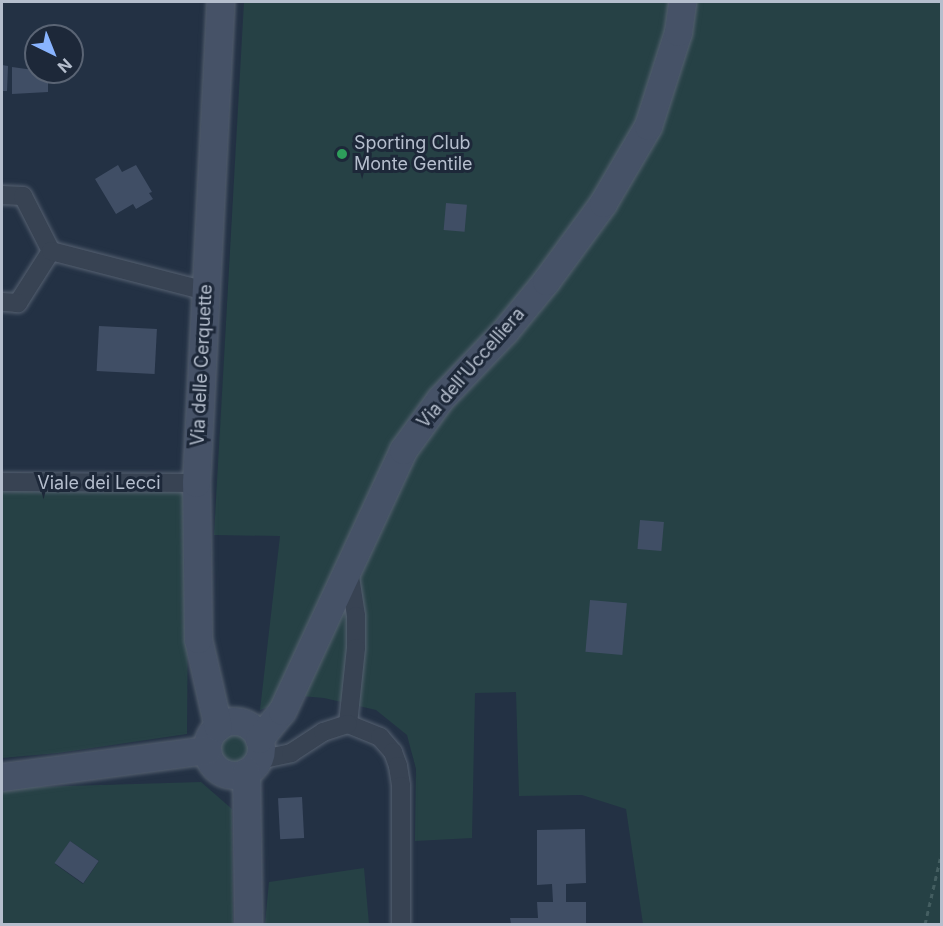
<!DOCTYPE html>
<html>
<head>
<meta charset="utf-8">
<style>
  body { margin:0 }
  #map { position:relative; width:943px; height:926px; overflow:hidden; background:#233144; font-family:Inter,sans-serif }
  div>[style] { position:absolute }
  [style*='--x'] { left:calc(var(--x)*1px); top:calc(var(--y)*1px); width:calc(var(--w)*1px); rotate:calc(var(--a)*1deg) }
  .green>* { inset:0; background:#264145 }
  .round { border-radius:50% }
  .building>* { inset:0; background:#404e65; transform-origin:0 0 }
  .path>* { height:3px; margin-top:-1.5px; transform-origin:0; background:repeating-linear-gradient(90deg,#445e61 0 4.5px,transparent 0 9px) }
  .roads { filter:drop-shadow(0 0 2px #566171) drop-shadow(0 0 2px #566171) }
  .street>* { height:18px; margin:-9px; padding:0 9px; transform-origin:9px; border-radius:9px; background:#384353 }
  .secondary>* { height:27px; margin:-13.5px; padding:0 13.5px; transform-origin:13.5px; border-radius:13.5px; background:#465267 }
  .secondary>.ring { margin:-13.5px; padding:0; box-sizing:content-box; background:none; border:27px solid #465267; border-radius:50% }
  .dots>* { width:16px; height:16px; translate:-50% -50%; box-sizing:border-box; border:3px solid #1d2839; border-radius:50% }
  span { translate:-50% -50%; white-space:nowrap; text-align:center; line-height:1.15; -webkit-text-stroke:6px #1d2839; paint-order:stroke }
  .poi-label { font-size:18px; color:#b5becd }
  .left { translate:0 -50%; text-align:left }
  .street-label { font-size:18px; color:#b5becd }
  .frame { position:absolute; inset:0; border:3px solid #b5becd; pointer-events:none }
  .north { position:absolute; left:24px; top:24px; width:60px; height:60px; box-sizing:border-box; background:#1d2839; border:2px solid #5a6474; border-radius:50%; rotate:137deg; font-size:16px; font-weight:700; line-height:24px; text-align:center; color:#b5becd }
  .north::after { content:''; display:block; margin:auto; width:21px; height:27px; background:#89b4ff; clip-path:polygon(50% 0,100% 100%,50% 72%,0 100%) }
</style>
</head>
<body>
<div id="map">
  <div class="green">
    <i style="clip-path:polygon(244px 2px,941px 2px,941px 924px,643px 924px,626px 809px,582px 795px,519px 796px,516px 692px,475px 693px,472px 838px,415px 841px,416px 769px,407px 735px,376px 710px,324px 698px,301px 696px,260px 710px,280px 536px,214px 535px)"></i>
    <i style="clip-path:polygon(2px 490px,189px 490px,187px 734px,58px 753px,2px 758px)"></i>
    <i class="round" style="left:220px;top:734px;width:30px;height:30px"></i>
    <i style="clip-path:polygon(evenodd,201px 782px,232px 809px,233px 924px,2px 924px,2px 788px,201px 782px,70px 841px,99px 861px,83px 884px,55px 864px,70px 841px)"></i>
    <i style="clip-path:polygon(364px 868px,369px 924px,265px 924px,269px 882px)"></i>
  </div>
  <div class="building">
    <i style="clip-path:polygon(2px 65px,8px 66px,7px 91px,2px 91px)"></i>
    <i style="clip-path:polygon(12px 67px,48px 72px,48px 92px,12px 94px)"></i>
    <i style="clip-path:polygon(118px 165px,122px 172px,136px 165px,152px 192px,149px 193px,153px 199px,136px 209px,133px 204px,116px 214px,95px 179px)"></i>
    <i style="left:446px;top:203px;width:21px;height:27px;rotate:5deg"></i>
    <i style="left:99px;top:326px;width:58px;height:45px;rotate:3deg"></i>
    <i style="left:640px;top:520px;width:24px;height:29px;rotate:5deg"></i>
    <i style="left:590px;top:600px;width:37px;height:52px;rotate:5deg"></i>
    <i style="left:302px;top:797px;width:41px;height:24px;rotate:87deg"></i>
    <i style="clip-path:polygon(585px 829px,586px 883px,566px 884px,566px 902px,586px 902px,586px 924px,511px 924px,510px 918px,538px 918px,537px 902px,553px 902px,552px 884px,537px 885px,537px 830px)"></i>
    <i style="left:70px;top:841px;width:35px;height:27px;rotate:35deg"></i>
  </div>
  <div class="path">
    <i style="--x:925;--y:924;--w:75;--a:-76.9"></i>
  </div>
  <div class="roads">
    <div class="street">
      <i style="--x:2;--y:195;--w:21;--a:3"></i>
      <i style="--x:23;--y:196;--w:62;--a:63"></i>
      <i style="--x:51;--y:251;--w:62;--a:122.4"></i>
      <i style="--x:18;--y:303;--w:16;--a:-176"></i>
      <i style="--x:51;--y:251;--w:160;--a:14.5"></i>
      <i style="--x:2;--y:482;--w:194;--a:0.3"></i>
      <i style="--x:349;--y:570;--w:47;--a:81.3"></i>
      <i style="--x:356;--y:616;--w:32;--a:90"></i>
      <i style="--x:356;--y:648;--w:76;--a:96"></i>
      <i style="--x:348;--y:724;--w:35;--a:22"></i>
      <i style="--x:380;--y:737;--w:20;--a:49"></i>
      <i style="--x:393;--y:752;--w:15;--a:70"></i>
      <i style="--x:398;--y:766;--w:20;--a:81"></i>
      <i style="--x:401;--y:786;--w:138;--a:90"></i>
      <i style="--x:259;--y:760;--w:33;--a:-12"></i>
      <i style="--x:291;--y:753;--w:38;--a:-33"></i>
      <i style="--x:323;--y:732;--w:26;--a:-18"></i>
    </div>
    <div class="secondary">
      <i class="ring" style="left:207px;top:721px;width:27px;height:27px"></i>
      <i style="--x:218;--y:727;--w:90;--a:-102.8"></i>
      <i style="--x:198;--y:639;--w:156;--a:-90.7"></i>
      <i style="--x:196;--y:483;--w:482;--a:-87.1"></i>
      <i style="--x:259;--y:739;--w:36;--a:-51"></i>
      <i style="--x:282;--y:711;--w:288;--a:-65.1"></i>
      <i style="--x:403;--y:450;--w:63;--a:-54"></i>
      <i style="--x:440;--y:399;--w:94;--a:-46.3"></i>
      <i style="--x:505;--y:331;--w:65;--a:-50.6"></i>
      <i style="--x:546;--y:281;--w:97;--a:-53.8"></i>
      <i style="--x:603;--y:203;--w:89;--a:-59.7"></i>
      <i style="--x:648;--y:126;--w:99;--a:-72.3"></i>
      <i style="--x:678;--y:32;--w:30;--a:-82"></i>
      <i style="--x:246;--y:772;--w:152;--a:89.2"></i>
      <i style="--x:2;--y:777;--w:207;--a:-7.5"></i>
    </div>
  </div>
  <div class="dots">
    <i style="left:342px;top:154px;background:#2e9e5b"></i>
  </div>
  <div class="poi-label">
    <span class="left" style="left:354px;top:154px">Sporting Club<br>Monte Gentile</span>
  </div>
  <div class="street-label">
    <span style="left:202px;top:365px;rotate:-87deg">Via delle Cerquette</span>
    <span style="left:471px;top:368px;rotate:-49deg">Via dell'Uccelliera</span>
    <span style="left:99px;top:483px">Viale dei Lecci</span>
  </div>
  <div class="frame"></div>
  <div class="north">N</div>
</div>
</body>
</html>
